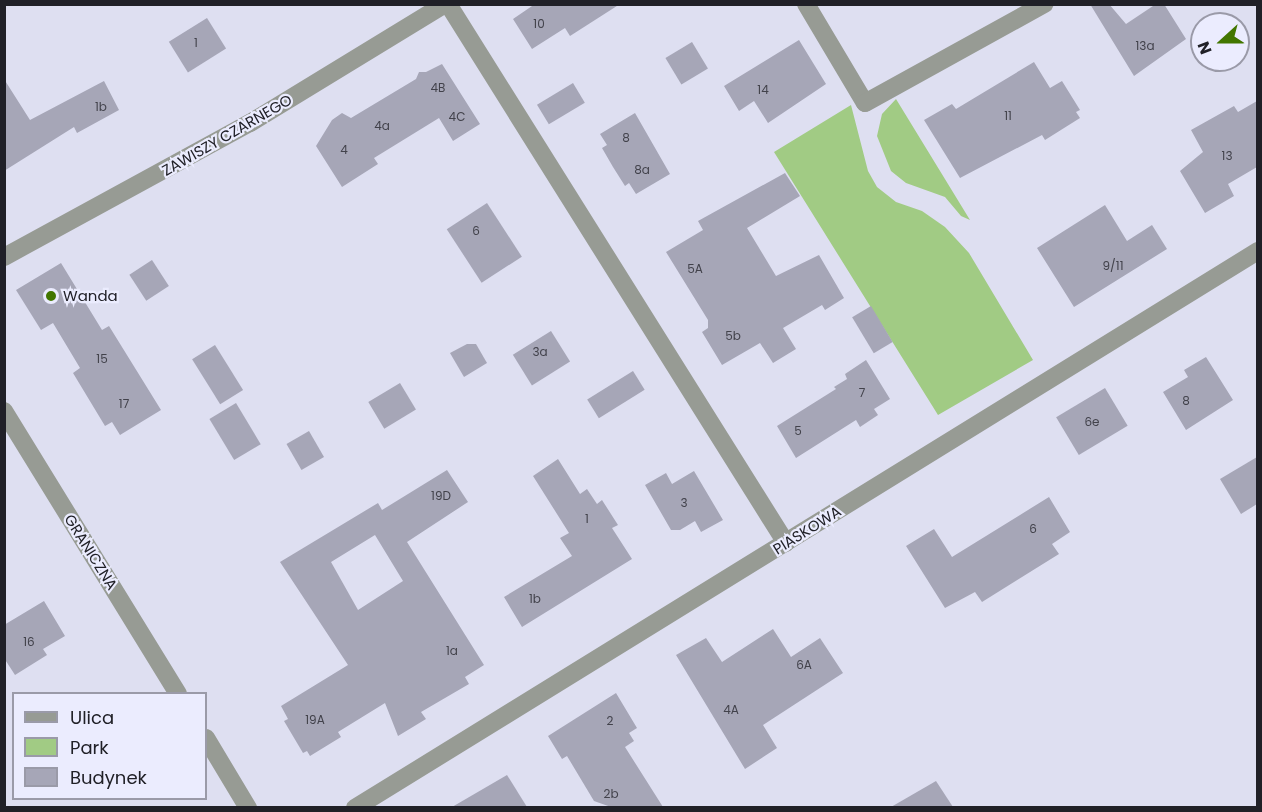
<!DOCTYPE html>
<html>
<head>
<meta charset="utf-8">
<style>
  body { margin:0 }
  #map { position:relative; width:1262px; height:812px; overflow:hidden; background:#dedff1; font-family:Poppins,sans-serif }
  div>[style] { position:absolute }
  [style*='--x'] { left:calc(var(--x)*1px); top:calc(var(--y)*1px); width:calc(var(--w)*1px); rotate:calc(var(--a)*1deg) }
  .green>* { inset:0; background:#a1cb84 }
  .building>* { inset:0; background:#a6a6b7; transform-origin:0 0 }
  .minor>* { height:18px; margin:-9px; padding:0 9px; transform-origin:9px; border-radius:9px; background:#979b94 }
  .dots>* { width:16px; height:16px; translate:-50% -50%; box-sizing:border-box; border:3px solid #ebecfe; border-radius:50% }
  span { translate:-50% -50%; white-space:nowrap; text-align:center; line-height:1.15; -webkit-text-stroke:4.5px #ebecfe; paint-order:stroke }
  .number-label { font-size:12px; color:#42424b }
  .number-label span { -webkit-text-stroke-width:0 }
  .street-label { font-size:15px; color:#202027 }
  .poi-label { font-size:15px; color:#202027 }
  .left { translate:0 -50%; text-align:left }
  .frame { position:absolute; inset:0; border:6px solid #202027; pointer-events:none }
  .legend { position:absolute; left:12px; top:692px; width:195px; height:108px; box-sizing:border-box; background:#ebecfe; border:2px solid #9a9aa8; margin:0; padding:8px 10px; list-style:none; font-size:18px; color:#202027 }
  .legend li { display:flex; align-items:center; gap:12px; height:30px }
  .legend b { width:30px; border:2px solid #9a9aa8 }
  .north { position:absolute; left:1190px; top:12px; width:60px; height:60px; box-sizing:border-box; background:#ebecfe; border:2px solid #9a9aa8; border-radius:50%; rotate:249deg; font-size:16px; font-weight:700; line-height:24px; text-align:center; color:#202027 }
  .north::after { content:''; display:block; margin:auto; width:21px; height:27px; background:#427600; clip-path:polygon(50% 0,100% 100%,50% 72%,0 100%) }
</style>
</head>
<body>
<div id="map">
  <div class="green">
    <i style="clip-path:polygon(896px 99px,970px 220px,961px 216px,945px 197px,906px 183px,891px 171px,877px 136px,882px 114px)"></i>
    <i style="clip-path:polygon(851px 105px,868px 171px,877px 187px,896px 202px,922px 211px,945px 227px,969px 253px,1033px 360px,938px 415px,774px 152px)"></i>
  </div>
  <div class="building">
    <i style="clip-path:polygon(535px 4px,620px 4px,570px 36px,565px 28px,532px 49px,513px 19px)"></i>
    <i style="clip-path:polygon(1090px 4px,1109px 4px,1126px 24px,1156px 4px,1164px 4px,1186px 39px,1134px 76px)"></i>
    <i style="left:207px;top:18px;width:36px;height:45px;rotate:58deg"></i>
    <i style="clip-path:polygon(799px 40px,826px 84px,768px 123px,754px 101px,739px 111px,724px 86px)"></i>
    <i style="left:692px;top:42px;width:31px;height:31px;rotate:59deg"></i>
    <i style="clip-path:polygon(1034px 62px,1050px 88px,1062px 81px,1080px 110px,1076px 112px,1080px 118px,1045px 140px,1042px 135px,960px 178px,924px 120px,952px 104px,956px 109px)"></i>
    <i style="clip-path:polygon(442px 64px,480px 124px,453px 141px,439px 118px,374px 158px,378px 164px,342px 187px,316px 146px,332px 120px,342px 113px,351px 118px,416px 79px,419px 72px,426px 72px)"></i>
    <i style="clip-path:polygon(4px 79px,30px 120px,104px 81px,119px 110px,77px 133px,74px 127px,4px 171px)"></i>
    <i style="left:573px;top:83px;width:23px;height:42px;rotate:59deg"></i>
    <i style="clip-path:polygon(1257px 101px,1257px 167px,1228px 184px,1234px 196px,1205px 213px,1180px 171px,1203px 152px,1191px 130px,1234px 106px,1238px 112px)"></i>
    <i style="clip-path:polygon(635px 113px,670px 174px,636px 194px,629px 183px,625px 186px,613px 167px,602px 148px,607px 145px,600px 134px)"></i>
    <i style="clip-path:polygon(785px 173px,800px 196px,747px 228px,776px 276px,819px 255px,844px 298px,825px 310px,822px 305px,783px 328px,796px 349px,773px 363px,760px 343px,722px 365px,702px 332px,708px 328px,708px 320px,666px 252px,703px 230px,698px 221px)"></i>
    <i style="left:487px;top:203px;width:64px;height:48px;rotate:57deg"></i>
    <i style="clip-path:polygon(1105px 205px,1127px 241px,1152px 225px,1167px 249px,1074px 307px,1037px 248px)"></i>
    <i style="left:152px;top:260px;width:31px;height:27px;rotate:57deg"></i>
    <i style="clip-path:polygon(61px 263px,102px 330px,109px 326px,161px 410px,120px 435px,112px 422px,105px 426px,73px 373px,80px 368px,53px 323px,41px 330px,16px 290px)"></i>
    <i style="left:871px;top:306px;width:42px;height:22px;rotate:59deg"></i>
    <i style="left:551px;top:331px;width:36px;height:45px;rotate:58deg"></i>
    <i style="clip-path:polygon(467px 344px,476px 344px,487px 363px,464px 377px,450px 353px)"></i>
    <i style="left:215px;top:345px;width:53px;height:27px;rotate:58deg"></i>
    <i style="clip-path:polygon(1206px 357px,1233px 400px,1186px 430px,1163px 392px,1188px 377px,1184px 370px)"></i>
    <i style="clip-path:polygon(866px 360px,890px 399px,874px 409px,878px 415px,860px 427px,856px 420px,796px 458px,777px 426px,836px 389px,834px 387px,847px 379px,845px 374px)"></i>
    <i style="left:633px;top:371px;width:22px;height:54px;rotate:58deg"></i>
    <i style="left:400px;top:383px;width:31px;height:37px;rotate:59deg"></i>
    <i style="left:1105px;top:388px;width:44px;height:57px;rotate:59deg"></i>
    <i style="left:236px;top:403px;width:48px;height:31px;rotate:59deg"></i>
    <i style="left:309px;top:431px;width:30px;height:26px;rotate:60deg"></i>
    <i style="clip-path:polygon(1257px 457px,1257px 504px,1241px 514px,1220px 479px)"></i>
    <i style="clip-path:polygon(558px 459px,580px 494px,587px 489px,597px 504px,602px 500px,618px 525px,612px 528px,632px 559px,522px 627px,504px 597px,572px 556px,560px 538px,569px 533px,533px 476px)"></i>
    <i style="clip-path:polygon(evenodd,447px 470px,468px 502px,407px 542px,484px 665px,465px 677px,469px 684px,421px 712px,426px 719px,398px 736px,385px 703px,338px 732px,341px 737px,310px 756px,307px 751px,303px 753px,284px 721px,288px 719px,281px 706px,348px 665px,280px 562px,378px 503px,382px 510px,447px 470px,375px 535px,403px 581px,358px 610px,331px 562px,375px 535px)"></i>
    <i style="clip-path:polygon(694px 471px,723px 520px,701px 532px,695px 521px,680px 530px,671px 530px,645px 485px,666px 473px,672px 484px)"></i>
    <i style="clip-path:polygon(1049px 497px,1070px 532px,1052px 544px,1059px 554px,982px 602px,975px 592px,945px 608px,906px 546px,934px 529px,952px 557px)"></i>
    <i style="clip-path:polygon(44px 601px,65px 636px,43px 649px,47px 655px,15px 675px,4px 658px,4px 625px)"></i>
    <i style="clip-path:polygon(773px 629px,791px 657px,820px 638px,843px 673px,763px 725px,777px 748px,745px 769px,676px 655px,706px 638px,722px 662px)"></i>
    <i style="clip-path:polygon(616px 693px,637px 728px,629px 733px,634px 741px,625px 747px,663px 807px,611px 807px,594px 801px,567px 756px,562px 759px,548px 736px)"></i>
    <i style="clip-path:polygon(507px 775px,527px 807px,452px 807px)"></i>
    <i style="clip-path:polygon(936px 781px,953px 807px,891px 807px)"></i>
  </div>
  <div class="minor">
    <i style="--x:448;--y:4;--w:636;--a:57.91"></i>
    <i style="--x:806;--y:4;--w:115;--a:59.2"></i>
    <i style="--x:865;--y:103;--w:205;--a:-28.9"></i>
    <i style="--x:4;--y:257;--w:280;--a:-28.6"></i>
    <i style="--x:250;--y:123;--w:228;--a:-31.4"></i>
    <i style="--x:4;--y:411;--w:332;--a:58.4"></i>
    <i style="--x:206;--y:738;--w:82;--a:59"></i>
    <i style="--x:355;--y:808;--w:1061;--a:-31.67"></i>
  </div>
  <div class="dots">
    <i style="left:51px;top:296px;background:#427600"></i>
  </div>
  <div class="number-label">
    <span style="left:539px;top:24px">10</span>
    <span style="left:196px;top:43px">1</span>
    <span style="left:1145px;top:46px">13a</span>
    <span style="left:438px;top:88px">4B</span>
    <span style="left:763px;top:90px">14</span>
    <span style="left:101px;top:107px">1b</span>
    <span style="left:1008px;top:116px">11</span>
    <span style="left:457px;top:117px">4C</span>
    <span style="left:382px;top:126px">4a</span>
    <span style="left:626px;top:138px">8</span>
    <span style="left:344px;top:150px">4</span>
    <span style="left:1227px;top:156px">13</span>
    <span style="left:642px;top:170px">8a</span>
    <span style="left:476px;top:231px">6</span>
    <span style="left:1113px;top:266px">9/11</span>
    <span style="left:695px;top:269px">5A</span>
    <span style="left:733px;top:336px">5b</span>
    <span style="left:540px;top:352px">3a</span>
    <span style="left:102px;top:359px">15</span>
    <span style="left:862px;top:393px">7</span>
    <span style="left:1186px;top:401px">8</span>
    <span style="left:124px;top:404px">17</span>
    <span style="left:1092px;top:422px">6e</span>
    <span style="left:798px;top:431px">5</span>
    <span style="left:441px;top:496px">19D</span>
    <span style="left:684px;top:503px">3</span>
    <span style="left:587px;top:519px">1</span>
    <span style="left:1033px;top:529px">6</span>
    <span style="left:535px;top:599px">1b</span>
    <span style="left:29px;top:642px">16</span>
    <span style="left:452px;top:651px">1a</span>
    <span style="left:804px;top:665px">6A</span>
    <span style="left:731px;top:710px">4A</span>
    <span style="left:315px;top:720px">19A</span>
    <span style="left:610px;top:721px">2</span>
    <span style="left:611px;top:794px">2b</span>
  </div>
  <div class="street-label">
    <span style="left:227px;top:135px;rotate:-30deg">ZAWISZY CZARNEGO</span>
    <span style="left:807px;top:530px;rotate:-32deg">PIASKOWA</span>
    <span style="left:91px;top:552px;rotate:58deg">GRANICZNA</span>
  </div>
  <div class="poi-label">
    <span class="left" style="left:63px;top:296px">Wanda</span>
  </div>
  <div class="frame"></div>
  <ul class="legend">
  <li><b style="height:8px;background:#979b94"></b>Ulica</li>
  <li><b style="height:16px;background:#a1cb84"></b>Park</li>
  <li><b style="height:16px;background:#a6a6b7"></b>Budynek</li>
  </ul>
  <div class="north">N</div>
</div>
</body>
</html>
